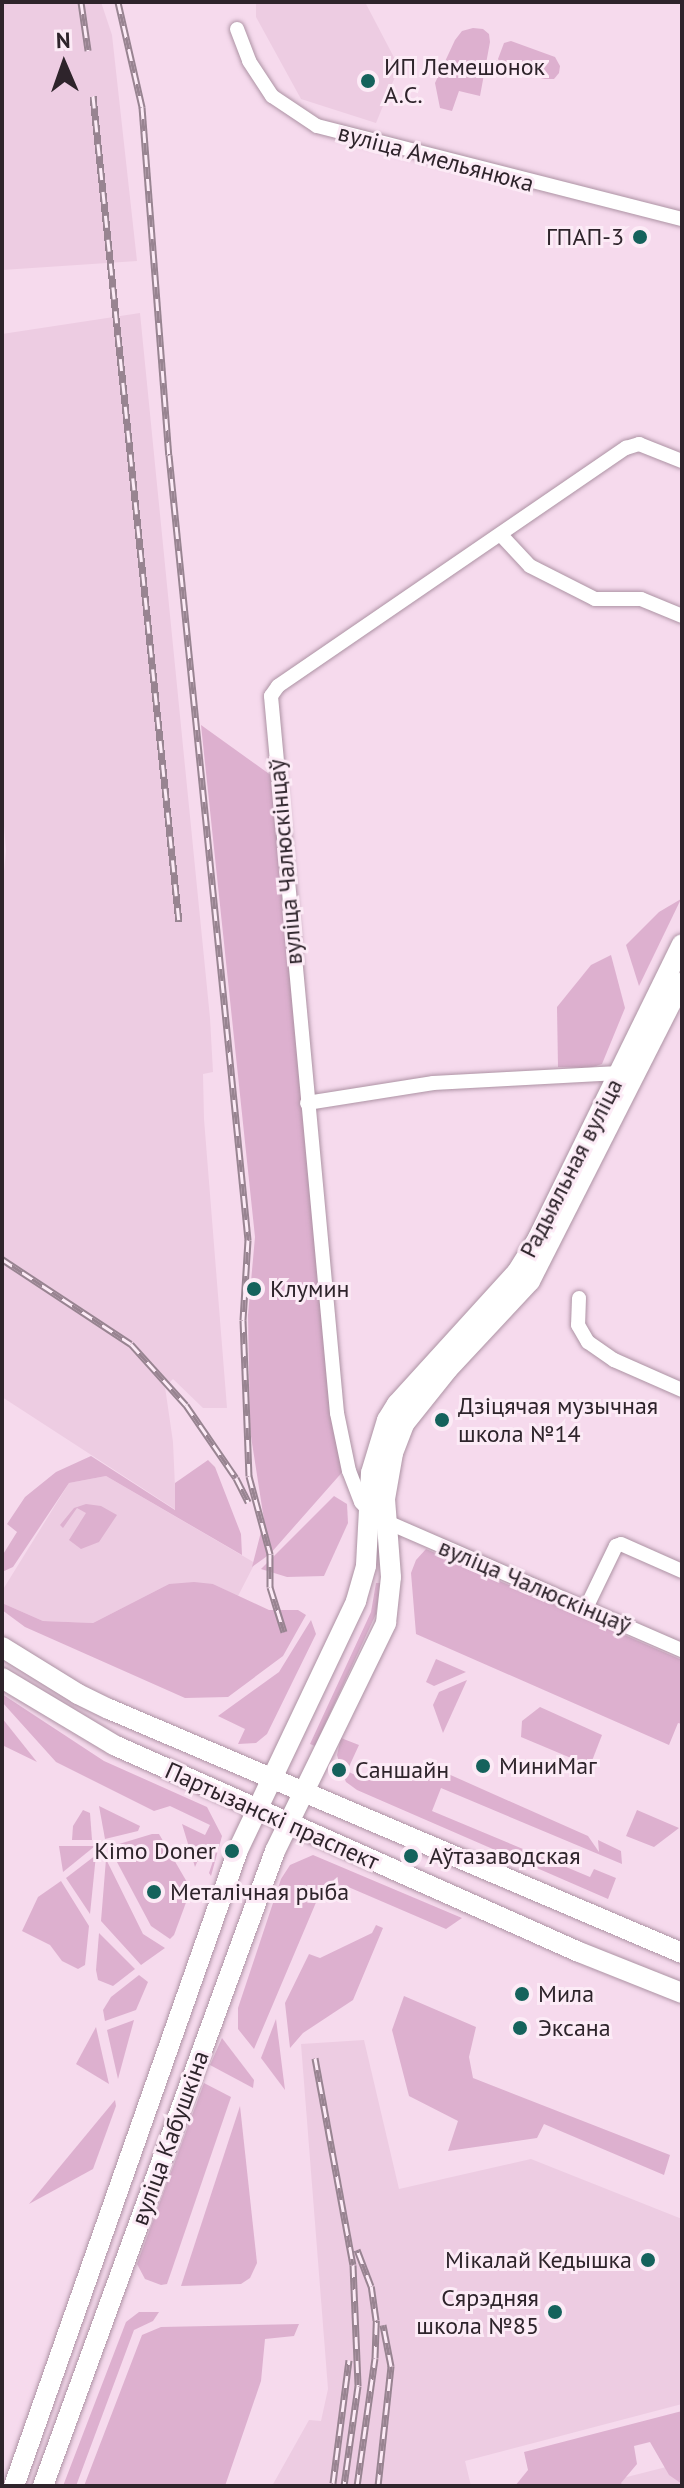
<!DOCTYPE html>
<html>
<head>
<meta charset="utf-8">
<style>
  body { margin:0 }
  #map { position:relative; width:684px; height:2488px; overflow:hidden; background:#f6daed; font-family:"PT Sans",sans-serif }
  div>[style] { position:absolute }
  [style*='--x'] { left:calc(var(--x)*1px); top:calc(var(--y)*1px); width:calc(var(--w)*1px); rotate:calc(var(--a)*1deg) }
  .built>* { inset:0; background:#edcce2 }
  .green>* { inset:0; background:#ddb0cf }
  .roads { filter:drop-shadow(0 0 2px #ad93a4) drop-shadow(0 0 2px #ad93a4) }
  .street>* { height:14px; margin:-7px; padding:0 7px; transform-origin:7px; border-radius:7px; background:#fff }
  .primary>* { height:20px; margin:-10px; padding:0 10px; transform-origin:10px; border-radius:10px; background:#fff }
  .rail>* { height:7px; margin-top:-3.5px; transform-origin:0; background:repeating-linear-gradient(90deg,#fcebf6 0 12px,#988491 0 24px); box-sizing:border-box; border-block:2px solid #988491 }
  .dots>* { width:22px; height:22px; translate:-50% -50%; box-sizing:border-box; border:4px solid #fcebf6; border-radius:50% }
  span { translate:-50% -50%; white-space:nowrap; text-align:center; line-height:1.15; -webkit-text-stroke:6px #fcebf6; paint-order:stroke }
  .poi-label { font-size:24px; color:#2e242b }
  .left { translate:0 -50%; text-align:left }
  .right { translate:-100% -50%; text-align:right }
  .street-label { font-size:24px; color:#2e242b }
  .frame { position:absolute; inset:0; border:4px solid #2e242b; pointer-events:none }
  .north { position:absolute; left:24px; top:24px; width:80px; height:80px; -webkit-text-stroke:6px #fcebf6; paint-order:stroke; rotate:358deg; font-size:22px; font-weight:700; line-height:32px; text-align:center; color:#2e242b }
  .north::after { content:''; display:block; margin:auto; width:28px; height:36px; background:#2e242b; clip-path:polygon(50% 0,100% 100%,50% 72%,0 100%) }
</style>
</head>
<body>
<div id="map">
  <div class="built">
    <i style="clip-path:polygon(2px 2px,101px 2px,112px 35px,137px 261px,2px 270px)"></i>
    <i style="clip-path:polygon(256px 2px,365px 2px,399px 67px,376px 123px,301px 99px,256px 17px)"></i>
    <i style="clip-path:polygon(140px 313px,210px 1018px,213px 1072px,203px 1074px,204px 1119px,227px 1408px,203px 1408px,173px 1379px,165px 1387px,173px 1442px,176px 1510px,2px 1397px,2px 892px,6px 851px,2px 801px,2px 334px)"></i>
    <i style="clip-path:polygon(106px 1476px,255px 1563px,238px 1596px,213px 1584px,169px 1584px,93px 1623px,43px 1621px,2px 1603px,2px 1591px,69px 1483px)"></i>
    <i style="clip-path:polygon(364px 2040px,399px 2189px,531px 2159px,682px 2219px,682px 2404px,465px 2461px,471px 2486px,272px 2486px,309px 2420px,321px 2421px,328px 2389px,301px 2044px)"></i>
    <i style="clip-path:polygon(682px 2463px,682px 2486px,613px 2486px,611px 2481px)"></i>
  </div>
  <div class="green">
    <i style="clip-path:polygon(473px 28px,483px 29px,489px 34px,490px 42px,480px 96px,459px 91px,452px 111px,440px 108px,435px 83px,455px 40px,462px 31px)"></i>
    <i style="clip-path:polygon(511px 41px,555px 57px,560px 66px,559px 73px,554px 79px,545px 79px,504px 70px,498px 59px,504px 43px)"></i>
    <i style="clip-path:polygon(201px 725px,272px 776px,345px 1469px,270px 1554px,252px 1567px,264px 1520px,250px 1430px,248px 1315px,255px 1237px)"></i>
    <i style="clip-path:polygon(681px 899px,639px 986px,626px 945px,659px 912px)"></i>
    <i style="clip-path:polygon(611px 955px,625px 1008px,602px 1064px,590px 1068px,558px 1067px,557px 1007px,591px 965px)"></i>
    <i style="clip-path:polygon(91px 1456px,175px 1510px,175px 1483px,208px 1460px,215px 1467px,241px 1534px,242px 1555px,106px 1476px,69px 1483px,13px 1567px,2px 1572px,2px 1556px,17px 1532px,7px 1524px,25px 1497px,56px 1472px)"></i>
    <i style="clip-path:polygon(334px 1496px,347px 1504px,348px 1523px,324px 1576px,287px 1577px,261px 1569px)"></i>
    <i style="clip-path:polygon(86px 1504px,101px 1506px,117px 1515px,99px 1542px,81px 1549px,69px 1540px,86px 1513px,77px 1508px,63px 1528px,60px 1525px,74px 1508px)"></i>
    <i style="clip-path:polygon(426px 1549px,682px 1660px,682px 1724px,678px 1723px,669px 1745px,416px 1634px,411px 1573px,416px 1560px)"></i>
    <i style="clip-path:polygon(194px 1582px,213px 1584px,269px 1610px,298px 1610px,306px 1615px,283px 1656px,228px 1697px,185px 1698px,25px 1627px,2px 1610px,2px 1603px,43px 1621px,93px 1623px,169px 1584px)"></i>
    <i style="clip-path:polygon(376px 1583px,381px 1583px,376px 1614px,315px 1746px,310px 1744px,371px 1612px)"></i>
    <i style="clip-path:polygon(311px 1620px,316px 1634px,267px 1734px,256px 1743px,238px 1744px,245px 1729px,218px 1716px,279px 1672px)"></i>
    <i style="clip-path:polygon(436px 1659px,466px 1672px,434px 1686px,426px 1682px)"></i>
    <i style="clip-path:polygon(467px 1680px,443px 1733px,433px 1705px,439px 1692px)"></i>
    <i style="clip-path:polygon(2px 1694px,104px 1761px,207px 1807px,222px 1836px,211px 1876px,209px 1873px,216px 1852px,204px 1846px,195px 1867px,182px 1824px,205px 1835px,210px 1825px,170px 1806px,154px 1811px,56px 1762px,2px 1702px)"></i>
    <i style="clip-path:polygon(540px 1707px,602px 1735px,590px 1766px,521px 1737px,522px 1721px)"></i>
    <i style="clip-path:polygon(2px 1718px,37px 1762px,2px 1745px)"></i>
    <i style="clip-path:polygon(341px 1738px,359px 1745px,347px 1771px,365px 1780px,437px 1769px,588px 1836px,599px 1852px,598px 1840px,621px 1851px,622px 1864px,441px 1788px,432px 1811px,590px 1877px,594px 1869px,616px 1878px,608px 1899px,357px 1790px,346px 1782px,342px 1772px,337px 1755px)"></i>
    <i style="clip-path:polygon(99px 1806px,140px 1826px,138px 1831px,105px 1839px)"></i>
    <i style="clip-path:polygon(83px 1810px,90px 1813px,92px 1840px,72px 1840px,73px 1826px)"></i>
    <i style="clip-path:polygon(637px 1810px,679px 1828px,654px 1847px,626px 1836px)"></i>
    <i style="clip-path:polygon(152px 1834px,159px 1834px,191px 1889px,174px 1935px,170px 1939px,151px 1926px,109px 1847px)"></i>
    <i style="clip-path:polygon(59px 1846px,95px 1846px,63px 1872px)"></i>
    <i style="clip-path:polygon(96px 1855px,90px 1914px,66px 1878px)"></i>
    <i style="clip-path:polygon(313px 1855px,462px 1918px,446px 1929px,346px 1886px,336px 1889px,333px 1898px,320px 1893px,254px 2049px,238px 2029px,238px 2008px,281px 1879px,290px 1865px)"></i>
    <i style="clip-path:polygon(106px 1859px,143px 1934px,165px 1948px,141px 1965px,101px 1921px)"></i>
    <i style="clip-path:polygon(61px 1881px,89px 1926px,85px 1965px,78px 1969px,62px 1961px,50px 1945px,22px 1931px,38px 1897px)"></i>
    <i style="clip-path:polygon(376px 1925px,383px 1928px,353px 2000px,303px 2033px,290px 2048px,285px 2003px,309px 1954px,320px 1958px,372px 1933px)"></i>
    <i style="clip-path:polygon(99px 1933px,135px 1969px,113px 1986px,98px 1980px,96px 1970px)"></i>
    <i style="clip-path:polygon(139px 1975px,148px 1982px,136px 2010px,105px 2021px,103px 2010px,111px 1997px)"></i>
    <i style="clip-path:polygon(404px 1996px,476px 2027px,469px 2057px,473px 2078px,670px 2155px,664px 2175px,544px 2124px,537px 2138px,448px 2151px,458px 2121px,409px 2096px,392px 2030px)"></i>
    <i style="clip-path:polygon(276px 2019px,285px 2090px,261px 2058px)"></i>
    <i style="clip-path:polygon(134px 2020px,118px 2079px,107px 2030px)"></i>
    <i style="clip-path:polygon(96px 2027px,109px 2084px,76px 2064px)"></i>
    <i style="clip-path:polygon(222px 2038px,254px 2080px,253px 2088px,210px 2065px)"></i>
    <i style="clip-path:polygon(204px 2083px,231px 2097px,167px 2284px,161px 2285px,145px 2279px,137px 2264px)"></i>
    <i style="clip-path:polygon(115px 2100px,116px 2106px,93px 2169px,29px 2204px)"></i>
    <i style="clip-path:polygon(240px 2106px,257px 2263px,250px 2278px,241px 2284px,181px 2286px)"></i>
    <i style="clip-path:polygon(139px 2312px,159px 2312px,153px 2321px,134px 2330px,76px 2486px,63px 2486px,126px 2322px)"></i>
    <i style="clip-path:polygon(299px 2324px,294px 2336px,265px 2339px,261px 2381px,225px 2486px,84px 2486px,142px 2335px,161px 2327px)"></i>
    <i style="clip-path:polygon(682px 2411px,682px 2484px,669px 2475px,650px 2442px,634px 2446px,637px 2464px,621px 2483px,623px 2486px,515px 2486px,528px 2470px,524px 2452px)"></i>
  </div>
  <div class="roads">
    <div class="street">
      <i style="--x:237;--y:29;--w:34;--a:69"></i>
      <i style="--x:249;--y:61;--w:42;--a:56.7"></i>
      <i style="--x:272;--y:96;--w:54;--a:33.7"></i>
      <i style="--x:317;--y:126;--w:377;--a:14.3"></i>
      <i style="--x:501;--y:535;--w:42;--a:46.9"></i>
      <i style="--x:530;--y:566;--w:73;--a:26.9"></i>
      <i style="--x:595;--y:599;--w:46;--a:0"></i>
      <i style="--x:641;--y:599;--w:44;--a:22.5"></i>
      <i style="--x:307;--y:1103;--w:128;--a:-9"></i>
      <i style="--x:433;--y:1083;--w:186;--a:-3.1"></i>
      <i style="--x:579;--y:1298;--w:27;--a:92"></i>
      <i style="--x:578;--y:1325;--w:20;--a:60"></i>
      <i style="--x:588;--y:1342;--w:32;--a:35"></i>
      <i style="--x:614;--y:1360;--w:74;--a:23.8"></i>
      <i style="--x:370;--y:1512;--w:13;--a:-132"></i>
      <i style="--x:361;--y:1502;--w:33;--a:-111"></i>
      <i style="--x:349;--y:1471;--w:59;--a:-101.7"></i>
      <i style="--x:337;--y:1413;--w:720;--a:-95.26"></i>
      <i style="--x:271;--y:696;--w:12;--a:-55"></i>
      <i style="--x:278;--y:686;--w:422;--a:-34.4"></i>
      <i style="--x:626;--y:448;--w:14;--a:-17"></i>
      <i style="--x:639;--y:444;--w:46;--a:21.6"></i>
      <i style="--x:387;--y:1522;--w:322;--a:23.5"></i>
      <i style="--x:586;--y:1608;--w:69;--a:-64.2"></i>
      <i style="--x:616;--y:1546;--w:5;--a:-22"></i>
      <i style="--x:621;--y:1544;--w:67;--a:23.9"></i>
    </div>
    <div class="primary">
      <i style="--x:2;--y:1647;--w:89;--a:31.7"></i>
      <i style="--x:78;--y:1694;--w:34;--a:26"></i>
      <i style="--x:109;--y:1709;--w:623;--a:23.07"></i>
      <i style="--x:2;--y:1678;--w:131;--a:30.9"></i>
      <i style="--x:114;--y:1745;--w:509;--a:24"></i>
      <i style="--x:579;--y:1952;--w:111;--a:21.7"></i>
      <i style="--x:14;--y:2486;--w:674;--a:-70.6"></i>
      <i style="--x:238;--y:1850;--w:276;--a:-64.6"></i>
      <i style="--x:356;--y:1601;--w:37;--a:-74"></i>
      <i style="--x:366;--y:1565;--w:92;--a:-86.9"></i>
      <i style="--x:371;--y:1473;--w:55;--a:-73.2"></i>
      <i style="--x:387;--y:1420;--w:19;--a:-58"></i>
      <i style="--x:397;--y:1404;--w:178;--a:-47.7"></i>
      <i style="--x:517;--y:1272;--w:40;--a:-58"></i>
      <i style="--x:538;--y:1238;--w:327;--a:-63.9"></i>
      <i style="--x:43;--y:2486;--w:676;--a:-69.93"></i>
      <i style="--x:275;--y:1851;--w:254;--a:-64"></i>
      <i style="--x:386;--y:1623;--w:46;--a:-83.8"></i>
      <i style="--x:391;--y:1577;--w:78;--a:-94.4"></i>
      <i style="--x:385;--y:1499;--w:47;--a:-80.1"></i>
      <i style="--x:393;--y:1453;--w:31;--a:-69"></i>
      <i style="--x:404;--y:1424;--w:70;--a:-51.3"></i>
      <i style="--x:448;--y:1369;--w:120;--a:-47"></i>
      <i style="--x:530;--y:1281;--w:335;--a:-63.1"></i>
    </div>
  </div>
  <div class="rail">
    <i style="--x:81;--y:2;--w:49;--a:81.7"></i>
    <i style="--x:118;--y:2;--w:108;--a:77.1"></i>
    <i style="--x:142;--y:107;--w:349;--a:85.6"></i>
    <i style="--x:169;--y:455;--w:789;--a:84.25"></i>
    <i style="--x:248;--y:1240;--w:80;--a:93.6"></i>
    <i style="--x:243;--y:1320;--w:156;--a:87.8"></i>
    <i style="--x:249;--y:1476;--w:81;--a:74.9"></i>
    <i style="--x:270;--y:1554;--w:33;--a:90"></i>
    <i style="--x:270;--y:1587;--w:47;--a:72.7"></i>
    <i style="--x:93;--y:96;--w:830;--a:84.06"></i>
    <i style="--x:2;--y:1259;--w:154;--a:33.4"></i>
    <i style="--x:131;--y:1344;--w:82;--a:48"></i>
    <i style="--x:186;--y:1405;--w:88;--a:55.6"></i>
    <i style="--x:236;--y:1478;--w:27;--a:63"></i>
    <i style="--x:315;--y:2058;--w:210;--a:79.6"></i>
    <i style="--x:353;--y:2265;--w:121;--a:87.6"></i>
    <i style="--x:358;--y:2386;--w:101;--a:98"></i>
    <i style="--x:333;--y:2483;--w:124;--a:-82.6"></i>
    <i style="--x:357;--y:2486;--w:129;--a:-82"></i>
    <i style="--x:375;--y:2358;--w:38;--a:-88"></i>
    <i style="--x:376;--y:2320;--w:34;--a:-98"></i>
    <i style="--x:371;--y:2286;--w:39;--a:-111"></i>
    <i style="--x:378;--y:2486;--w:121;--a:-83.8"></i>
    <i style="--x:391;--y:2366;--w:42;--a:-101"></i>
  </div>
  <div class="dots">
    <i style="left:368px;top:81px;background:#15625c"></i>
    <i style="left:640px;top:237px;background:#15625c"></i>
    <i style="left:254px;top:1289px;background:#15625c"></i>
    <i style="left:442px;top:1420px;background:#15625c"></i>
    <i style="left:483px;top:1766px;background:#15625c"></i>
    <i style="left:339px;top:1770px;background:#15625c"></i>
    <i style="left:232px;top:1851px;background:#15625c"></i>
    <i style="left:411px;top:1856px;background:#15625c"></i>
    <i style="left:154px;top:1892px;background:#15625c"></i>
    <i style="left:522px;top:1994px;background:#15625c"></i>
    <i style="left:520px;top:2028px;background:#15625c"></i>
    <i style="left:648px;top:2260px;background:#15625c"></i>
    <i style="left:555px;top:2312px;background:#15625c"></i>
  </div>
  <div class="poi-label">
    <span class="left" style="left:384px;top:81px">ИП Лемешонок<br>А.С.</span>
    <span class="right" style="left:624px;top:237px">ГПАП-3</span>
    <span class="left" style="left:270px;top:1289px">Клумин</span>
    <span class="left" style="left:458px;top:1420px">Дзіцячая музычная<br>школа №14</span>
    <span class="left" style="left:499px;top:1766px">МиниМаг</span>
    <span class="left" style="left:355px;top:1770px">Саншайн</span>
    <span class="right" style="left:216px;top:1851px">Kimo Doner</span>
    <span class="left" style="left:429px;top:1856px">Аўтазаводская</span>
    <span class="left" style="left:170px;top:1892px">Металічная рыба</span>
    <span class="left" style="left:538px;top:1994px">Мила</span>
    <span class="left" style="left:538px;top:2028px">Эксана</span>
    <span class="right" style="left:632px;top:2260px">Мікалай Кедышка</span>
    <span class="right" style="left:539px;top:2312px">Сярэдняя<br>школа №85</span>
  </div>
  <div class="street-label">
    <span style="left:436px;top:158px;rotate:15deg">вуліца Амельянюка</span>
    <span style="left:285px;top:862px;rotate:-95deg">вуліца Чалюскінцаў</span>
    <span style="left:571px;top:1168px;rotate:-63deg">Радыяльная вуліца</span>
    <span style="left:535px;top:1586px;rotate:23deg">вуліца Чалюскінцаў</span>
    <span style="left:272px;top:1816px;rotate:24deg">Партызанскі праспект</span>
    <span style="left:170px;top:2138px;rotate:-70deg">вуліца Кабушкіна</span>
  </div>
  <div class="frame"></div>
  <div class="north">N</div>
</div>
</body>
</html>
